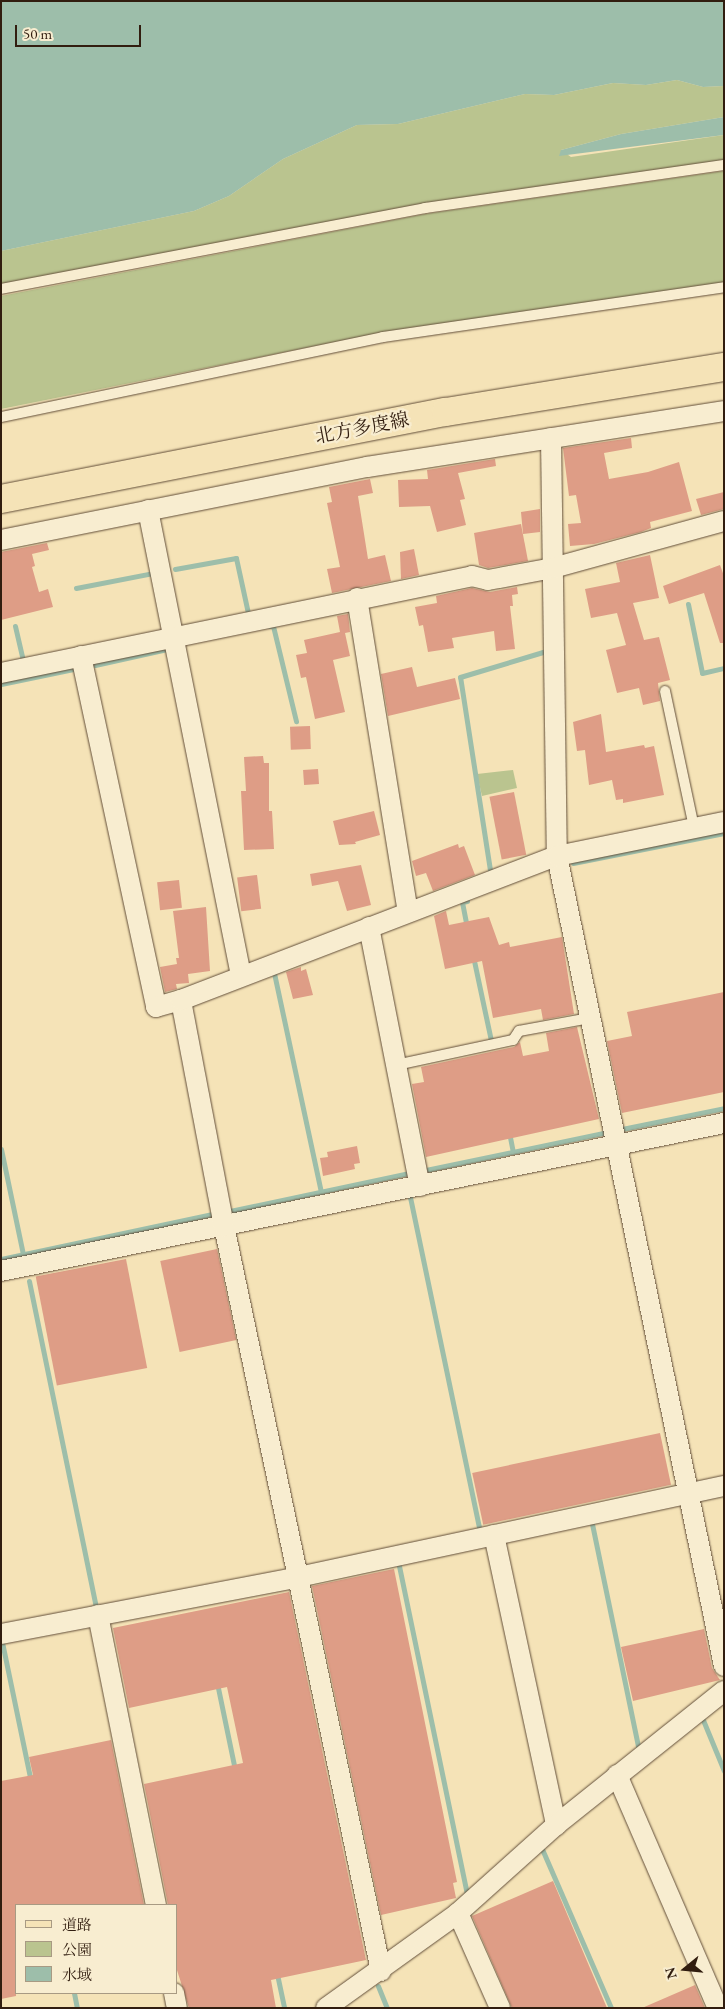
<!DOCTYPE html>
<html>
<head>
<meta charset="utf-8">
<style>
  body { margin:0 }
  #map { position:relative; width:725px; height:2009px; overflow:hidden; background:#f5e3b7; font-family:"EB Garamond","Noto Serif JP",serif }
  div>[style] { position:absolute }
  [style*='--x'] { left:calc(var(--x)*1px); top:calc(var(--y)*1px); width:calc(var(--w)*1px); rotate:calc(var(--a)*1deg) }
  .green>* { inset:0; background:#bac48f }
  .water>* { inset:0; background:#9dbeaa }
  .stream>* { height:5px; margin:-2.5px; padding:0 2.5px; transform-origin:2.5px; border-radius:2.5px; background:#9dbeaa }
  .building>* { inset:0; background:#de9d86; transform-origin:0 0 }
  .roads { filter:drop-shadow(0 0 1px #624e39) drop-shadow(0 0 1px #624e39) }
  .lane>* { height:10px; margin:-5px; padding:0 5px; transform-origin:5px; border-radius:5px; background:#f8edd0 }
  .street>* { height:20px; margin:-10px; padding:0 10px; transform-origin:10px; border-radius:10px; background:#f8edd0 }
  .primary>* { height:28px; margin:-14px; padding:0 14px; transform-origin:14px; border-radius:14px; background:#f5e3b7 }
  span { translate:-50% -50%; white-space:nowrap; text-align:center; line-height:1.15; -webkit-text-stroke:4.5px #f8edd0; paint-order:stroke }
  .street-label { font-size:19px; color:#311d0f }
  .frame { position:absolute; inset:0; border:2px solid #311d0f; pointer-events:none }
  .legend { position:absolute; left:15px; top:1904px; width:162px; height:90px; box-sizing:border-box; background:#f8edd0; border:1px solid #a89a83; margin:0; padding:6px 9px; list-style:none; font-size:15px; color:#311d0f }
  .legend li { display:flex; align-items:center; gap:10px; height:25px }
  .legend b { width:25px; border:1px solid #a89a83 }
  .north { position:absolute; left:660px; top:1944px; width:50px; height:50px; -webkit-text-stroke:4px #f8edd0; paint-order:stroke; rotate:253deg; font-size:14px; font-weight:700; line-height:20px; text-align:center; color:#311d0f }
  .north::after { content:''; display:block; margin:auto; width:18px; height:22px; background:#311d0f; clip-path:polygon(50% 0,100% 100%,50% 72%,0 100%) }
  .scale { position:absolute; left:15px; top:25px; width:126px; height:22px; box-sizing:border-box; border:2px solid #311d0f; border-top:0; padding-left:6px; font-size:15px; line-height:18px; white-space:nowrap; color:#311d0f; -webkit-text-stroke:4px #f8edd0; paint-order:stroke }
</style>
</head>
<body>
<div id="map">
  <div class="green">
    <i style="clip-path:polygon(677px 80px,703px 87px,724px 86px,724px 117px,621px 134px,561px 150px,571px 157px,724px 135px,724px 160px,422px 204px,1px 284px,1px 251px,194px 211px,229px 196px,283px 159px,357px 125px,398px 124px,525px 94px,554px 95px,613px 83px,646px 85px)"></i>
    <i style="clip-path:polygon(724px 171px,724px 283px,385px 332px,1px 409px,1px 296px,425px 214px)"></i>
    <i style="clip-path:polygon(513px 770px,517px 788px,482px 796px,477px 774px)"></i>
  </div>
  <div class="water">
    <i style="clip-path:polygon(1px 1px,724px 1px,724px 86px,703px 87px,677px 80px,646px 85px,613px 83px,554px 95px,525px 94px,398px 124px,357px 125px,283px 159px,229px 196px,194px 211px,1px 251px)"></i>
    <i style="clip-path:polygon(724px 117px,724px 135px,559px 156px,561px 150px,621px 134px)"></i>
  </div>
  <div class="stream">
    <i style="--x:175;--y:569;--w:62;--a:-10.2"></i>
    <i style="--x:236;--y:558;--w:56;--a:77.7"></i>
    <i style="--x:76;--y:588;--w:78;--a:-11"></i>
    <i style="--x:688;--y:604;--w:70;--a:78.5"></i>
    <i style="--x:702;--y:673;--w:23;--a:-13"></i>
    <i style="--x:15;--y:626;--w:37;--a:77"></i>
    <i style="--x:270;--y:626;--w:3;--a:0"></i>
    <i style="--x:273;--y:626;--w:98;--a:76.4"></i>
    <i style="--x:95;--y:665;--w:75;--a:-12.4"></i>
    <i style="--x:168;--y:649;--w:4;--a:76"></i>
    <i style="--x:1;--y:684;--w:80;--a:-11.6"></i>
    <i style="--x:573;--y:863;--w:154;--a:-11.2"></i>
    <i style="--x:490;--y:870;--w:195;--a:-98.8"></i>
    <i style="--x:460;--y:677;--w:90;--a:-16.8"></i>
    <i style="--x:546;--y:651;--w:4;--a:-90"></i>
    <i style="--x:467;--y:901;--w:5;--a:169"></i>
    <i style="--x:462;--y:902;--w:26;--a:79"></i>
    <i style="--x:473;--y:956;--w:87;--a:78"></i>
    <i style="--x:274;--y:973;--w:224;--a:77.9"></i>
    <i style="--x:622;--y:1129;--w:104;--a:-11.6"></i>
    <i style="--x:509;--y:1132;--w:20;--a:79"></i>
    <i style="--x:1;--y:1149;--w:107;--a:78.2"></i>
    <i style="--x:421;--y:1171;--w:190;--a:-11.8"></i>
    <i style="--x:410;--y:1197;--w:338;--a:78.2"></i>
    <i style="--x:230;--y:1211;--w:187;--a:-12"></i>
    <i style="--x:1;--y:1259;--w:221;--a:-12"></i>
    <i style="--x:29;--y:1281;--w:333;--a:78.4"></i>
    <i style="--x:591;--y:1519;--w:232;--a:78.3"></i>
    <i style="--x:398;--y:1561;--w:340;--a:78.3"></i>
    <i style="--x:2;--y:1642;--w:143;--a:78.3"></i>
    <i style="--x:217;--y:1683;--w:89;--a:78.3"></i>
    <i style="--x:703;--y:1720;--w:55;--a:67.6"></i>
    <i style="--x:542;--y:1849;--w:173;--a:66.5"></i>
    <i style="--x:277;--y:1974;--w:35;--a:78"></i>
    <i style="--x:378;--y:1986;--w:24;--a:68"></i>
    <i style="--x:74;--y:1993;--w:15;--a:79"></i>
  </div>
  <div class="building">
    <i style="clip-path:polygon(631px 438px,632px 448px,604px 453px,609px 479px,648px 472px,679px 462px,692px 511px,650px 522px,651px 528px,641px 532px,594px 544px,570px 546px,568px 524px,581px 523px,576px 495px,569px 496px,563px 448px)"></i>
    <i style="clip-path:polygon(495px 459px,496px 466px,458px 473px,465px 499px,460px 500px,466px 525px,437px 532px,430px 506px,399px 507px,398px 480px,428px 479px,427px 470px)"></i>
    <i style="clip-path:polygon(370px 479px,373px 493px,358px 496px,368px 559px,385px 555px,391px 581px,332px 593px,327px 569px,340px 567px,327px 503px,332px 502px,329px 487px)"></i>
    <i style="clip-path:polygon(724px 492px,724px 509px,701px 515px,696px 499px)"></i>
    <i style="clip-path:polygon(540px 509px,540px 532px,523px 534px,521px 512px)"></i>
    <i style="clip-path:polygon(521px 524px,528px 561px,488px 568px,479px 565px,474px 533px)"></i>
    <i style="clip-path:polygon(47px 543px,49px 550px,32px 554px,35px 566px,32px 567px,39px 592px,48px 589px,53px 607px,1px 620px,1px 552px)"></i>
    <i style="clip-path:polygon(414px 549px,419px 575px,401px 579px,400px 552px)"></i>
    <i style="clip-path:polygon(650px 555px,659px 598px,633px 603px,644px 640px,659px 637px,670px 680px,658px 683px,660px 701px,643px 705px,639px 688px,617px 693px,606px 650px,626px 645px,617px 613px,591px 618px,585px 589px,620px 582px,616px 563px)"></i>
    <i style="clip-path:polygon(720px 565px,724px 576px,724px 643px,720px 643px,704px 593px,669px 604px,663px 586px)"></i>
    <i style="clip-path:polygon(517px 587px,518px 594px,512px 595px,513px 606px,510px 606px,515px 649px,496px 651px,494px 631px,452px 638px,454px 648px,428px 652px,423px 625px,419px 626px,415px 607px,437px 603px,436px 596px,472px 588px,490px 592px)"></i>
    <i style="clip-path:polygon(348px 614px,350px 632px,345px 633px,350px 656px,333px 660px,345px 712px,315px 719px,306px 677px,301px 678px,296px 655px,307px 653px,304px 640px,340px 632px,337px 616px)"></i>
    <i style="clip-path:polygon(412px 667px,417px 687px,455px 678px,460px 699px,388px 716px,381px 674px)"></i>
    <i style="clip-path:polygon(601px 714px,606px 752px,644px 745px,645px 748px,654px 746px,664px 795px,623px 803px,623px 799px,616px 800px,612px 780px,589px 785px,585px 750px,577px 751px,573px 722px)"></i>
    <i style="left:310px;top:726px;width:23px;height:20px;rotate:88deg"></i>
    <i style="clip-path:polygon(263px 756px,264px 763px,269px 763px,269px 811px,272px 811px,274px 849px,244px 850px,241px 791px,246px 791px,244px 757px)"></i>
    <i style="left:318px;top:769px;width:15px;height:15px;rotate:86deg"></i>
    <i style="left:514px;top:792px;width:64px;height:25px;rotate:79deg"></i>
    <i style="clip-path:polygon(374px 811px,380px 835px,355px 842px,356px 844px,339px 845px,333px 821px)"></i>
    <i style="clip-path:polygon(458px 844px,459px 848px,464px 846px,475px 875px,433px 891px,426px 873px,416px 876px,412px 861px)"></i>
    <i style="clip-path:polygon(361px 865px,371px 905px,347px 911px,338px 881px,312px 886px,310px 874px)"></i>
    <i style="left:257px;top:875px;width:34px;height:20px;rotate:83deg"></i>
    <i style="left:179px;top:880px;width:28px;height:22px;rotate:84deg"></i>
    <i style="clip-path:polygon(206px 907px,210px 971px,188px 974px,189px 983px,176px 984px,177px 989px,165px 992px,160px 967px,177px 964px,176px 958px,179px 958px,173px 911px)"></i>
    <i style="clip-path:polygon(446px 911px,449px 925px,489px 917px,499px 945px,509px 942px,510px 947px,562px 937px,574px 1014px,543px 1020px,541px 1009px,493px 1018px,482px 961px,445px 969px,434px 916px)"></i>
    <i style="clip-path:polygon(301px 967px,301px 971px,306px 969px,313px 995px,293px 999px,286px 972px)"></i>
    <i style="clip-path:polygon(724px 992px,724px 1092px,622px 1113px,607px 1041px,632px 1036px,627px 1012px)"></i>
    <i style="clip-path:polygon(577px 1027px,599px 1119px,426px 1157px,412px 1084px,424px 1082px,421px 1067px,514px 1047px,520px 1042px,523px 1056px,549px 1051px,546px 1033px)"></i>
    <i style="clip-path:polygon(357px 1146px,360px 1163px,354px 1164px,355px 1169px,323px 1176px,320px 1158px,328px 1157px,327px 1152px)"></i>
    <i style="left:217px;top:1249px;width:93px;height:58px;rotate:78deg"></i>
    <i style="left:126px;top:1259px;width:111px;height:92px;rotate:79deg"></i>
    <i style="left:660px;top:1433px;width:53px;height:192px;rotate:78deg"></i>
    <i style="clip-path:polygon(394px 1569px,457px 1882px,453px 1883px,456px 1898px,381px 1915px,312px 1586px)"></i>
    <i style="clip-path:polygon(289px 1592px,366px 1960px,271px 1980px,276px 2008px,189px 2008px,176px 1967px,176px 1905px,168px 1905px,144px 1784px,243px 1763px,227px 1687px,129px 1708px,113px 1628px)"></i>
    <i style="clip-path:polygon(704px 1629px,712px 1668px,720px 1680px,633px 1701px,621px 1647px)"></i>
    <i style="clip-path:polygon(111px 1740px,144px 1905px,16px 1905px,16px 1996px,1px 1999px,1px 1781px,33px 1775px,29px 1757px)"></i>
    <i style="clip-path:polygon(553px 1881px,607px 2008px,512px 2008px,472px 1916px)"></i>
    <i style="clip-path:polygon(695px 1985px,705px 2008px,642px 2008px)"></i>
  </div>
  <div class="roads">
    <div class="lane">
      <i style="--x:1;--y:289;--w:432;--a:-10.8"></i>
      <i style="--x:425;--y:208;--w:302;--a:-8.2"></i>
      <i style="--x:1;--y:417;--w:390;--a:-11.8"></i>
      <i style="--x:383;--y:337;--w:345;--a:-8.3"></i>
      <i style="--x:665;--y:691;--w:140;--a:78"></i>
      <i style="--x:396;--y:1065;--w:120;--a:-12.1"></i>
      <i style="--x:513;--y:1040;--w:11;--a:-56"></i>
      <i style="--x:519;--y:1031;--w:72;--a:-10.4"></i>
    </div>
    <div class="street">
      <i style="--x:551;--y:438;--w:418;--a:89.2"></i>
      <i style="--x:557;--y:856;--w:827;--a:78.35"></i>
      <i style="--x:148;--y:510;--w:474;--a:78.7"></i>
      <i style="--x:1;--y:540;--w:373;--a:-11.3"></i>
      <i style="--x:367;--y:467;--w:361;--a:-8.9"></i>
      <i style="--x:357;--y:598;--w:318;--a:80.8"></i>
      <i style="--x:81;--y:656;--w:359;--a:77.9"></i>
      <i style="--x:156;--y:1007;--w:26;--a:-16"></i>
      <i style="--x:1;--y:673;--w:481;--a:-11.6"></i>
      <i style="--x:472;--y:576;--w:16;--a:14"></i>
      <i style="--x:488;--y:580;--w:66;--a:-10.5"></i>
      <i style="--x:553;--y:568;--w:177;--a:-15.4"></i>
      <i style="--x:369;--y:927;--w:264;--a:78.9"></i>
      <i style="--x:1;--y:1271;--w:738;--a:-11.57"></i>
      <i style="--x:494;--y:1535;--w:297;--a:77.9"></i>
      <i style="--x:98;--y:1615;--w:296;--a:78.7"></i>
      <i style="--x:1;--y:1634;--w:303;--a:-10.8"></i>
      <i style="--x:299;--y:1577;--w:435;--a:-12.1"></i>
      <i style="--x:617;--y:1775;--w:254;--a:66.6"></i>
      <i style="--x:458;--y:1913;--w:104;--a:66.1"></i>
      <i style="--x:381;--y:1971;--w:761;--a:-101.9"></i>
      <i style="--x:224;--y:1226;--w:230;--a:-100.8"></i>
      <i style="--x:181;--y:1000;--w:403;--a:-21"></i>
      <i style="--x:557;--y:856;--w:170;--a:-11.5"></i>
      <i style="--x:174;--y:1993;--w:15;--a:79"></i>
      <i style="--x:326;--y:2008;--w:163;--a:-35.7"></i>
      <i style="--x:458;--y:1913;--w:132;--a:-41.9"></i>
      <i style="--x:556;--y:1825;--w:215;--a:-38.6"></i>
    </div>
    <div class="primary">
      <i style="--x:1;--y:499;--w:453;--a:-11.1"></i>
      <i style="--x:446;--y:412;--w:282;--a:-9.2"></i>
    </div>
  </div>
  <div class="street-label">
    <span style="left:362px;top:428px;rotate:-11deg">北方多度線</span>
  </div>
  <div class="frame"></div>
  <ul class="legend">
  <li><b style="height:6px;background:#f5e3b7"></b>道路</li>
  <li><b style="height:14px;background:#bac48f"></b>公園</li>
  <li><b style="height:14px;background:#9dbeaa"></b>水域</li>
  </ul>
  <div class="north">N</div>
  <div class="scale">50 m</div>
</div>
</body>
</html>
